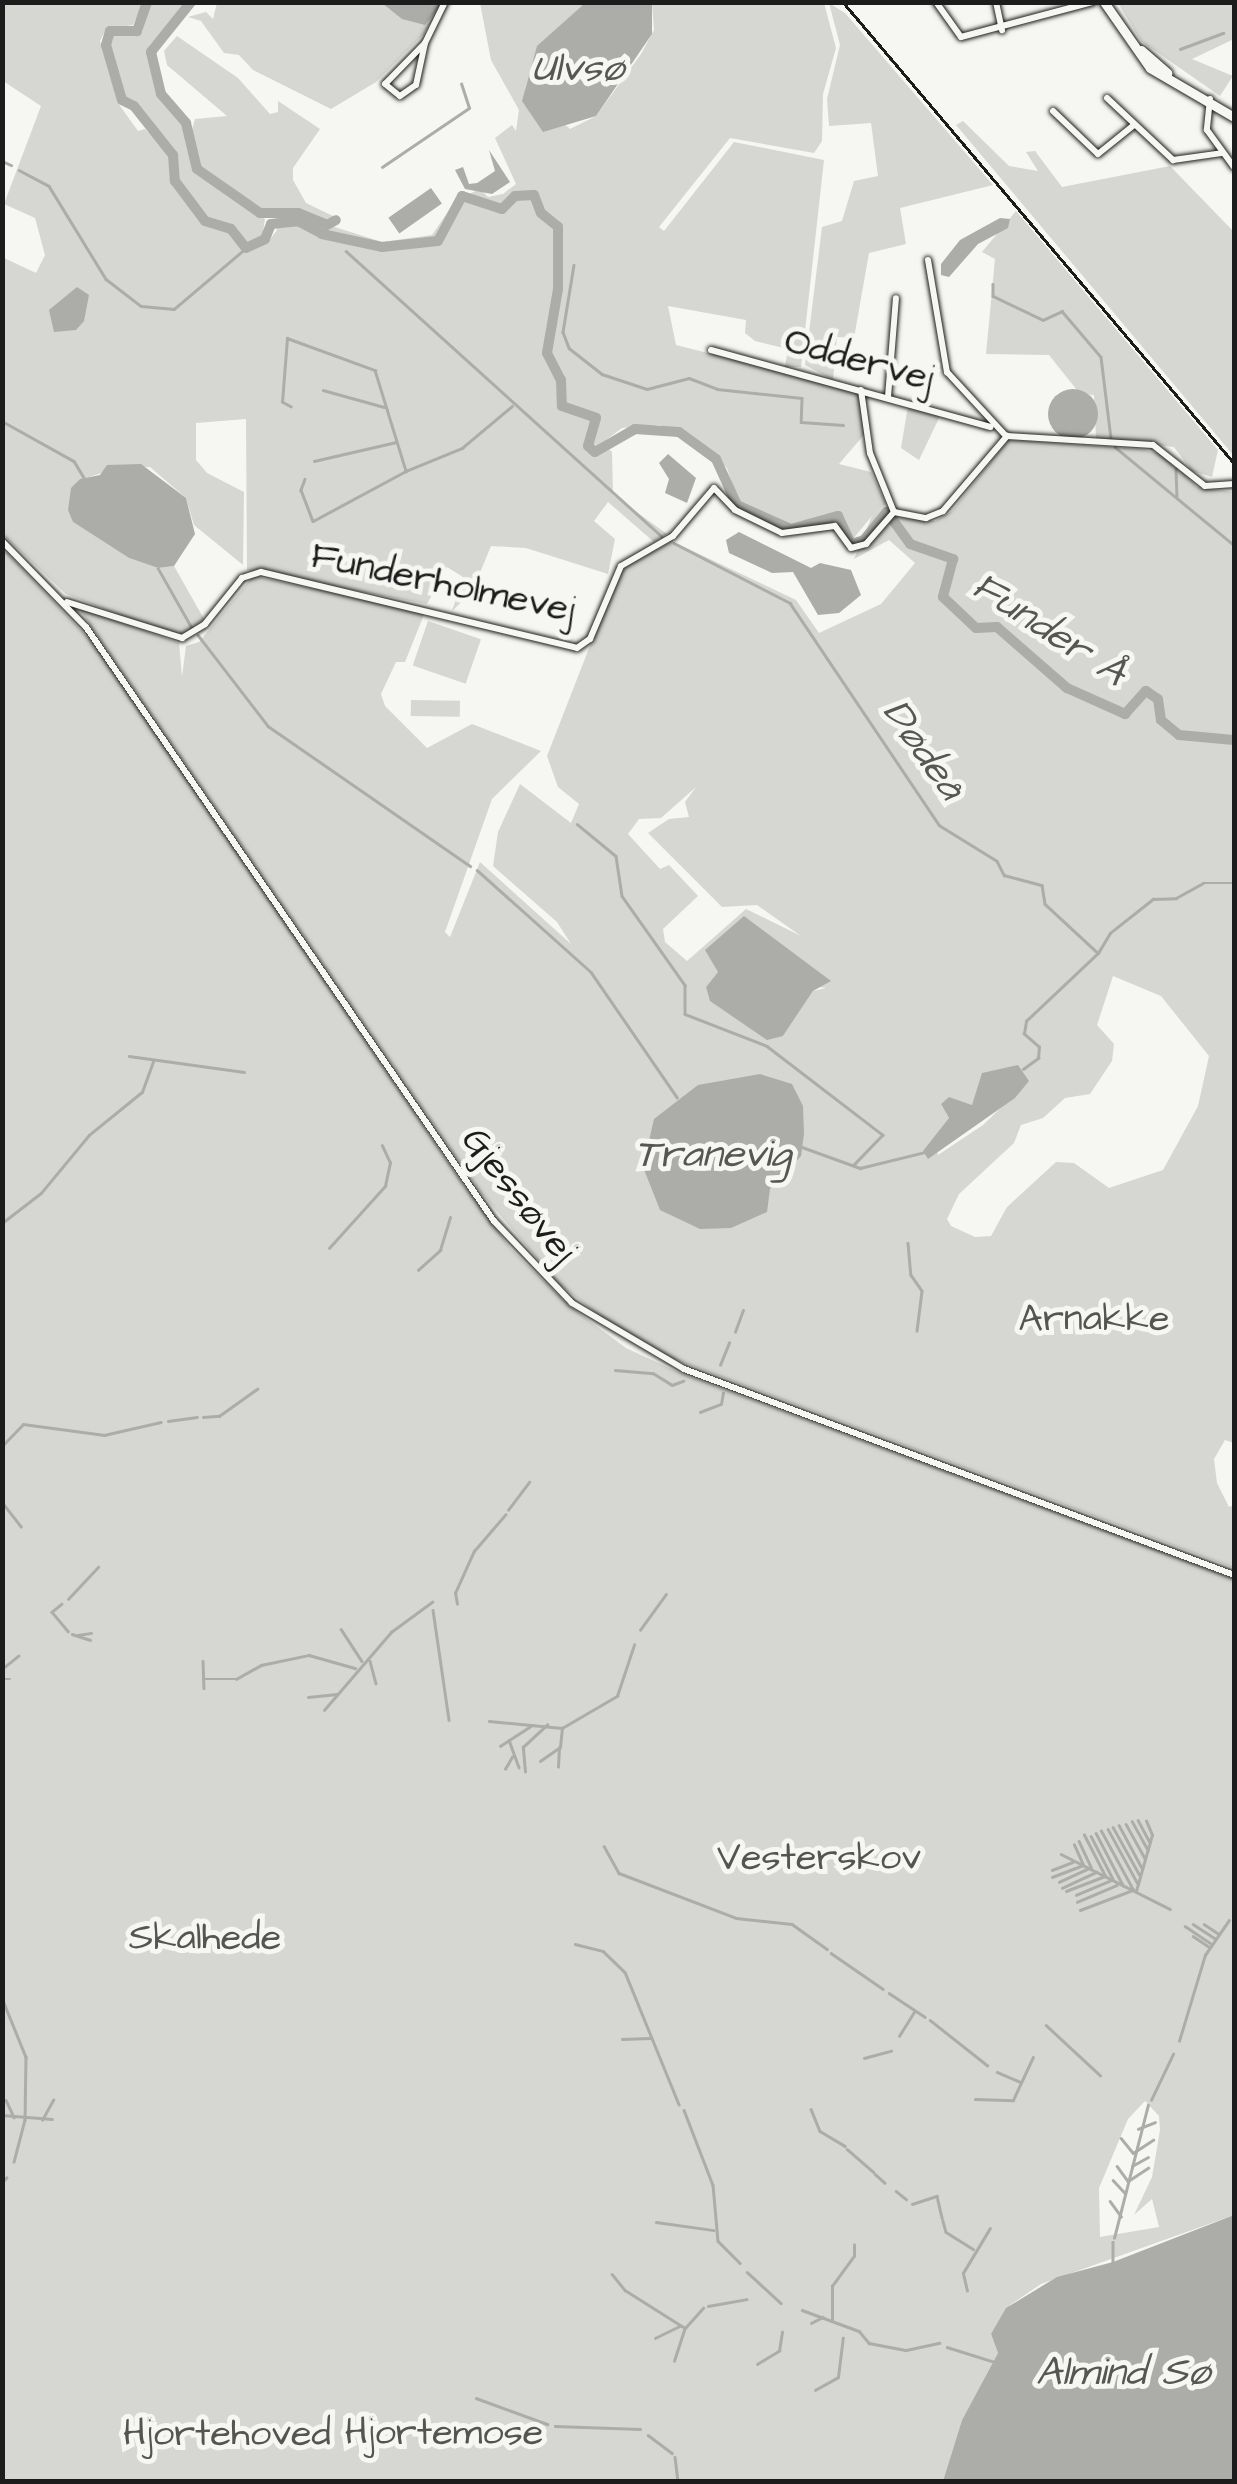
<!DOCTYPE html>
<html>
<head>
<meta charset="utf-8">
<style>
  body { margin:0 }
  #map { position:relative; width:1237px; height:2484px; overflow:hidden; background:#f6f6f2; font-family:"Architects Daughter",sans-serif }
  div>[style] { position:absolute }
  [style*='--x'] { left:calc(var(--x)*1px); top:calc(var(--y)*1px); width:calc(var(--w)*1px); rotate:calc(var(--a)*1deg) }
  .green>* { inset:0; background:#d6d6d2; transform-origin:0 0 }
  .water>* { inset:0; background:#acaca9; transform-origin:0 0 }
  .round { border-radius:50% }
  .stream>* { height:2.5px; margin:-1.25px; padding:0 1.25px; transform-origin:1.25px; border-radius:1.25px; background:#acaca9 }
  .river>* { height:10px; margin:-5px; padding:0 5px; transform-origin:5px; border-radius:5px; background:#acaca9 }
  .roads { filter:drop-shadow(0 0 2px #1c1c1c) drop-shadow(0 0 2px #1c1c1c) }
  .minor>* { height:6px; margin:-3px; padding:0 3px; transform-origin:3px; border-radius:3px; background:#f6f6f2 }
  .major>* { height:9px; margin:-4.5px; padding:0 4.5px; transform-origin:4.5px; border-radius:4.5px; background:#f6f6f2 }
  .rail>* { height:2.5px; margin:-1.25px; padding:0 1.25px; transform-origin:1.25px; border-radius:1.25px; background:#1c1c1c }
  span { translate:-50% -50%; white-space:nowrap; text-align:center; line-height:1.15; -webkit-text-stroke:10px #f6f6f2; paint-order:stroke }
  .street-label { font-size:38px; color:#1c1c1c }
  .park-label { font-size:38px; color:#545453 }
  .water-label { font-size:40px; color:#565654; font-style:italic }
  .frame { position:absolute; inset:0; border:5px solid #1c1c1c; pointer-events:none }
</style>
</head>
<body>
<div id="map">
  <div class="green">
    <i style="clip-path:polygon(evenodd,3px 3px,143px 3px,133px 25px,106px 29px,100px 41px,120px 106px,138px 131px,145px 129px,172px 156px,173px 182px,205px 225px,239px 233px,207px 218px,177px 179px,175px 154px,137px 103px,123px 97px,108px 46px,114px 33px,142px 33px,150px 3px,188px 3px,150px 45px,149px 56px,160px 96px,183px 124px,196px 171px,265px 219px,262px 238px,236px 256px,268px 242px,277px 230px,275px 217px,297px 215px,382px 242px,432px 235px,456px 200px,480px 189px,488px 197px,503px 194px,516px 184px,495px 138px,512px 125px,516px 131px,519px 110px,491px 60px,480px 3px,585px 3px,538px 46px,525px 89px,570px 129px,596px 116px,641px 54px,654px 30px,652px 3px,824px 3px,836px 48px,823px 94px,822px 141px,814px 153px,730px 138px,659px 227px,664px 231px,734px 142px,824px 160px,801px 367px,785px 367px,788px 349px,755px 341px,745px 333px,746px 320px,668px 306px,676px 345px,858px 391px,868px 430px,839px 464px,871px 472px,886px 504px,874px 514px,884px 506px,901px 518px,935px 521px,952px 511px,1008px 440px,1140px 449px,1165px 455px,1197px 487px,1234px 492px,1234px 1443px,1225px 1440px,1214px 1459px,1217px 1483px,1229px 1507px,1234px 1505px,1234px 1568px,674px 1359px,600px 1316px,558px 1283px,482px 1194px,78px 607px,179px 643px,182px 677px,186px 646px,199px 642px,253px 576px,425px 612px,405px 662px,396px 662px,381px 694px,385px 706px,427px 748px,472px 724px,541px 751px,492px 799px,445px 932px,450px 937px,480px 862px,571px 944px,557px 922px,493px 866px,498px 832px,520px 784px,571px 823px,579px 804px,558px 787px,547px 756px,616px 579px,627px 566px,672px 541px,796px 600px,819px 633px,881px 604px,915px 563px,889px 540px,854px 559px,872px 516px,852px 540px,837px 514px,807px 527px,784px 526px,738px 503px,727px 468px,714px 454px,660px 425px,622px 428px,602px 443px,612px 452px,613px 495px,667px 534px,654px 542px,608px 502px,594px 521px,615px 539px,608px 574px,526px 548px,491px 546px,472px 592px,452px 611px,463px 577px,447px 567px,427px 604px,247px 570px,246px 419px,196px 423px,196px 460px,207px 473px,244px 492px,243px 565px,194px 525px,186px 498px,150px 467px,118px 468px,79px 480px,73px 522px,129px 558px,158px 568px,174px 566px,204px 619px,186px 633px,169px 634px,66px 594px,3px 535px,2px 257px,36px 273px,45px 255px,35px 218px,4px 204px,41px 106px,3px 81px,3px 3px,696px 787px,685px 802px,689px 817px,669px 819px,648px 833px,722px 907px,757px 905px,801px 936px,746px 909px,687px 961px,665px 942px,663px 929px,698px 896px,669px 865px,660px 869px,628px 834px,639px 819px,661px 818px,696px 787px,3px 3px,718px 972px,826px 988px,813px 991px,783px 1036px,706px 987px,718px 972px,3px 3px,1113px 976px,1161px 996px,1209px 1056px,1198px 1106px,1163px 1170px,1109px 1188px,1074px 1163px,1056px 1162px,1007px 1207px,991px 1236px,975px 1237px,951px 1226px,947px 1219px,959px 1194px,1014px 1143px,1021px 1125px,1043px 1118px,1065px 1098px,1090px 1094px,1112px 1061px,1114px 1044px,1097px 1025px,1113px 976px,3px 3px,984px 1081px,1029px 1081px,983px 1125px,938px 1155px,935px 1140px,949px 1118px,941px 1104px,949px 1098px,972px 1105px,984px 1081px)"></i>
    <i style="clip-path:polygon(217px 3px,442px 3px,423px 35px,376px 82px,331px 109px,253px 70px,239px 55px,224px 53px,201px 21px,188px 17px,206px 12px,213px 19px)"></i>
    <i style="clip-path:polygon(829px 3px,845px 13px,993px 185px,900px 208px,906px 244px,869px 253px,854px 338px,837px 337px,833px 380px,805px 365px,822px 227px,842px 221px,854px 181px,878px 176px,871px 123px,829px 126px,827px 99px,840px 45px)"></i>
    <i style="clip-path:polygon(1118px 3px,1234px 3px,1234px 39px,1192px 59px,1233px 76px,1220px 96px,1141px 41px)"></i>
    <i style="clip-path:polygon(177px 36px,238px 78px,270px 114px,278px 112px,278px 101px,320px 129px,293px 168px,293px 180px,306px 203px,335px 217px,328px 221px,297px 210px,260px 209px,198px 165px,188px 144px,195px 119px,227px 116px,167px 65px,164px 51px)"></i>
    <i style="clip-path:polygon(963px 121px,1009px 166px,1038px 171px,1026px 152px,1035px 151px,1062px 187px,1170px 166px,1234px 232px,1234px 456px,956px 125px)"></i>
    <i style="clip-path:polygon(1016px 211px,1218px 450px,1212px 477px,1192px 471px,1174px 447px,1096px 438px,1094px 395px,1080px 394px,1049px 355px,986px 354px,995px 259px,982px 252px)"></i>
    <i style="clip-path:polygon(908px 406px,940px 416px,919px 460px,901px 448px)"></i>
    <i style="clip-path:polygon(evenodd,3px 549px,97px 647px,460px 1180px,511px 1249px,568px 1305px,626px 1348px,682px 1374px,1234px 1579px,1234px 2215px,1041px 2284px,1010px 2305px,991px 2334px,998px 2353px,962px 2420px,943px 2481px,3px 2481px,3px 549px,1145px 2101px,1159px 2116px,1160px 2130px,1152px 2177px,1134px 2215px,1152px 2199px,1159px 2227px,1100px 2237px,1099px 2188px,1128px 2119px,1145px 2101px)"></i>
    <i style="left:428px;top:621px;width:56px;height:47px;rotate:19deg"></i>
    <i style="left:411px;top:700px;width:49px;height:16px;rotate:1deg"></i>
  </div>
  <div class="water">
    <i style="clip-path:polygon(382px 3px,442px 3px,425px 25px,402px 19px)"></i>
    <i style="clip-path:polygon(585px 3px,652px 3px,652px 34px,596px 116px,543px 132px,522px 101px,537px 46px)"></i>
    <i style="clip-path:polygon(489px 150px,510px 182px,492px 194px,465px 189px,455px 170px,463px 167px,469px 184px,477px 183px,495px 171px)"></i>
    <i style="left:431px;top:188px;width:19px;height:52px;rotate:55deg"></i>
    <i style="clip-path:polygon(1000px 218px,1010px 219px,1008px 228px,978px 244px,949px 277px,941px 275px,941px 264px,960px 240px)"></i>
    <i style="clip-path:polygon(77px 287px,89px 295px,84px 321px,76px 330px,54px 332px,49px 310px)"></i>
    <i class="round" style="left:1048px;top:389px;width:50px;height:50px"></i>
    <i style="clip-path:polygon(668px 454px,696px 478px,687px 503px,665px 493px,669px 479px,659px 463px)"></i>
    <i style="clip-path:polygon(141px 464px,186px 498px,195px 534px,174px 566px,158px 568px,129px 558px,73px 522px,68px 510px,71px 488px,80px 479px,100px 475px,107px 465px)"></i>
    <i style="clip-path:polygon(739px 532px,811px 568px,820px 563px,851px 570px,861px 595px,839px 613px,818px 615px,793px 572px,772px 573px,729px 553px,726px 540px)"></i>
    <i style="clip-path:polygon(744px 916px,831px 981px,813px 991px,783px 1036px,767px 1040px,710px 1001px,706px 987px,718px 972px,705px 950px)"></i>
    <i style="clip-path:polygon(1018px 1065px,1029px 1081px,1015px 1098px,928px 1159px,923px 1151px,949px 1118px,941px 1104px,949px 1097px,972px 1105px,982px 1073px)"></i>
    <i style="clip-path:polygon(760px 1074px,792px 1084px,803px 1106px,804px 1134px,801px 1156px,770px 1189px,767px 1212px,731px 1228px,700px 1229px,660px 1210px,643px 1167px,654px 1119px,698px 1085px)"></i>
    <i style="clip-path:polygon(1234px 2215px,1234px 2481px,943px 2481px,962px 2420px,998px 2353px,991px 2334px,1006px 2308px,1057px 2277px,1113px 2262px)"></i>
  </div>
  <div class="stream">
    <i style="--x:1180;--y:49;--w:46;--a:-20.4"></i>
    <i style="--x:2;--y:161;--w:10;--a:24"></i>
    <i style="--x:382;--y:167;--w:105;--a:-34.1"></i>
    <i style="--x:469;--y:108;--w:25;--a:-108"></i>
    <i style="--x:19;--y:170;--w:34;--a:28"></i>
    <i style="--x:49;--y:186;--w:109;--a:58.5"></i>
    <i style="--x:106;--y:279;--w:44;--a:37.6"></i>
    <i style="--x:141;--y:306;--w:33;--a:5"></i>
    <i style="--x:174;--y:309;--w:94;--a:-40.3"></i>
    <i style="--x:346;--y:251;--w:425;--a:42.1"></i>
    <i style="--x:574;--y:265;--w:68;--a:99.3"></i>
    <i style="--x:563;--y:332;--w:17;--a:69"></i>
    <i style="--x:569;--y:348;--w:42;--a:38.2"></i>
    <i style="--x:602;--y:374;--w:47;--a:18.4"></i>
    <i style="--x:647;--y:389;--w:43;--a:-14.7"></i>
    <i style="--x:689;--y:378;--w:30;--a:21"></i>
    <i style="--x:717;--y:389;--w:85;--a:6"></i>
    <i style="--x:802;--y:398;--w:24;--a:92"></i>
    <i style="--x:801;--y:422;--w:42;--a:4.1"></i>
    <i style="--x:993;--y:284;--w:12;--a:90"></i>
    <i style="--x:993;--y:296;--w:55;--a:25.6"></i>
    <i style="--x:1043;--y:320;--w:21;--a:-25"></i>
    <i style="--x:1062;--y:311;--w:60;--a:49.7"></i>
    <i style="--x:1101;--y:357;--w:82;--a:83"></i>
    <i style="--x:323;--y:390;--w:63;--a:15.6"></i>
    <i style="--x:291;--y:407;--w:10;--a:-151"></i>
    <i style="--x:282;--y:402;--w:64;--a:-85.5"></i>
    <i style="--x:287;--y:338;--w:94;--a:20"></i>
    <i style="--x:375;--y:370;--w:106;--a:72.9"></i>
    <i style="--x:406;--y:471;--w:61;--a:-22.3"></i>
    <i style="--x:462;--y:448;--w:65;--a:-40"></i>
    <i style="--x:2;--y:421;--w:82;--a:29.1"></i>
    <i style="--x:74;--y:461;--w:21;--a:59"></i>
    <i style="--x:1115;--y:447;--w:154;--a:39.5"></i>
    <i style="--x:314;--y:461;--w:84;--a:-13"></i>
    <i style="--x:1176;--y:469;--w:27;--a:88"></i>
    <i style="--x:305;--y:479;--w:12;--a:110"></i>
    <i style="--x:301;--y:490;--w:33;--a:69"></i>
    <i style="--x:313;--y:521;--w:106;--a:-28.3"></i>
    <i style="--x:674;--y:543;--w:131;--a:27.3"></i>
    <i style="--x:790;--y:603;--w:267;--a:56.1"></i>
    <i style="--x:939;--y:825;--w:68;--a:31.8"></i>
    <i style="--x:997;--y:861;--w:16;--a:63"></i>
    <i style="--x:1004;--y:875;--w:39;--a:15"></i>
    <i style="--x:1042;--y:885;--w:19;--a:81"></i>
    <i style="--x:1045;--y:904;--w:72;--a:42.8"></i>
    <i style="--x:1098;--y:953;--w:23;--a:-59"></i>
    <i style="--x:1110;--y:933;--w:55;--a:-38.3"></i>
    <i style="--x:1153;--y:899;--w:23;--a:-2"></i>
    <i style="--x:1176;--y:898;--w:31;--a:-29"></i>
    <i style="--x:1203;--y:883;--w:31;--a:0"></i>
    <i style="--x:158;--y:568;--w:69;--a:60.5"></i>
    <i style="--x:198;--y:635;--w:115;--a:52.4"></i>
    <i style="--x:268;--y:726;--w:246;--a:34.7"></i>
    <i style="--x:577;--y:824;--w:50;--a:39.4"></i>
    <i style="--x:616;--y:856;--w:40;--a:81.5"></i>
    <i style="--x:622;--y:896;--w:109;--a:54.7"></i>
    <i style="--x:685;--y:985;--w:29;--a:90"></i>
    <i style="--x:685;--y:1014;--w:88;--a:21.3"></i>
    <i style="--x:767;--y:1046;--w:146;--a:37.5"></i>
    <i style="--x:883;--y:1135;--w:42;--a:134"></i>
    <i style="--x:477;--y:870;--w:153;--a:41.8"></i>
    <i style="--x:591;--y:972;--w:152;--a:55.5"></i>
    <i style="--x:129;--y:1056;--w:116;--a:7.9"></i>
    <i style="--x:1023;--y:1069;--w:19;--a:-36"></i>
    <i style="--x:1038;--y:1058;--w:11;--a:-85"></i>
    <i style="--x:1039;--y:1047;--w:20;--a:-139"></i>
    <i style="--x:1024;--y:1034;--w:13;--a:-81"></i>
    <i style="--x:1026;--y:1021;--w:99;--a:-43.4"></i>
    <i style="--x:802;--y:1147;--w:62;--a:19.9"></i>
    <i style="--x:860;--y:1168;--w:67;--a:-13.8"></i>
    <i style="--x:2;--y:1223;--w:49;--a:-37.6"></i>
    <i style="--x:41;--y:1193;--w:75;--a:-50.4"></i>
    <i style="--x:89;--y:1135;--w:68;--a:-39.1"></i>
    <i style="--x:142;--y:1092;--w:32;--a:-70"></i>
    <i style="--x:908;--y:1243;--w:32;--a:85"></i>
    <i style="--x:911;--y:1275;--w:19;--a:55"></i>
    <i style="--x:922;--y:1291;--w:40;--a:97.1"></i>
    <i style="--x:329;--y:1248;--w:84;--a:-47.9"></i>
    <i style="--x:385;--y:1186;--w:24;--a:-78"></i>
    <i style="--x:390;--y:1163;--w:19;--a:-115"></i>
    <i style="--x:418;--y:1270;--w:30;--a:-42"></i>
    <i style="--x:440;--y:1250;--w:34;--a:-73"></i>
    <i style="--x:735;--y:1332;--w:23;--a:-70"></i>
    <i style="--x:720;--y:1365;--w:24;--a:-68"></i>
    <i style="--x:615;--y:1370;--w:38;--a:5"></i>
    <i style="--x:653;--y:1373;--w:22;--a:32"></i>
    <i style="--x:672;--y:1385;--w:12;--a:-20"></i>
    <i style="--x:700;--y:1412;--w:22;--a:-21"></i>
    <i style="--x:721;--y:1404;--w:11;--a:-80"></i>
    <i style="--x:203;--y:1417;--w:16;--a:-4"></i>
    <i style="--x:219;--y:1416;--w:47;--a:-35.4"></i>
    <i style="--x:168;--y:1421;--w:29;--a:-8"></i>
    <i style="--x:2;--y:1446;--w:30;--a:-46"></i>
    <i style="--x:23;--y:1424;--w:82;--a:7.7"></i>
    <i style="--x:104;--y:1435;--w:58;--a:-12.8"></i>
    <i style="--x:2;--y:1502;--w:31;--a:52"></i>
    <i style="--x:508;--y:1510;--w:35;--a:-53"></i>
    <i style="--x:68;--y:1599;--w:44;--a:-46.8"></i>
    <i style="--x:62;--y:1604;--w:13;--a:141"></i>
    <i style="--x:52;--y:1612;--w:25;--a:50"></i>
    <i style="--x:457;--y:1604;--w:11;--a:-100"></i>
    <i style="--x:455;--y:1593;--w:46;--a:-65.7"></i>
    <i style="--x:474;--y:1551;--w:48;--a:-49.3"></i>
    <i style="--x:433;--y:1610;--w:111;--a:81.7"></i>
    <i style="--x:341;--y:1629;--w:38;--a:57"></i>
    <i style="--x:640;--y:1630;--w:44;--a:-54.2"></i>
    <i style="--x:72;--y:1634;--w:19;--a:18"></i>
    <i style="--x:78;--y:1635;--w:13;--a:-9"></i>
    <i style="--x:203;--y:1661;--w:27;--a:88"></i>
    <i style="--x:370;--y:1661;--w:23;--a:75"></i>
    <i style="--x:2;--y:1669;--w:21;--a:-39"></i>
    <i style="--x:2;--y:1679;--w:8;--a:0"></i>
    <i style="--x:203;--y:1679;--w:33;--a:0"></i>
    <i style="--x:236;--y:1679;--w:29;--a:-29"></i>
    <i style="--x:261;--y:1665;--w:49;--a:-11.8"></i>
    <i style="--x:309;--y:1655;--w:48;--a:15.8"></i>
    <i style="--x:2;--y:1691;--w:1;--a:0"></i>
    <i style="--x:308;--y:1697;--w:29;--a:-6"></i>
    <i style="--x:324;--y:1710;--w:103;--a:-49.3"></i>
    <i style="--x:391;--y:1632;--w:51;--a:-36.2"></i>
    <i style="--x:489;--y:1721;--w:73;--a:5.5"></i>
    <i style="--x:562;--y:1728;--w:64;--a:-30.2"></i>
    <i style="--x:617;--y:1696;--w:54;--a:-71.6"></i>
    <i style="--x:509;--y:1740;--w:29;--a:70"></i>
    <i style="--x:500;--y:1746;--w:38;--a:-33"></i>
    <i style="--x:540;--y:1761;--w:24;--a:-35"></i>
    <i style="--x:560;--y:1747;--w:19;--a:-84"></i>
    <i style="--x:558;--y:1767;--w:19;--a:-87"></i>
    <i style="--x:505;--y:1769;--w:14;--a:-60"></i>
    <i style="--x:525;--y:1772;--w:25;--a:-95"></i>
    <i style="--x:523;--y:1747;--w:33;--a:-43"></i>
    <i style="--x:1138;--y:1820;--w:24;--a:62"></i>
    <i style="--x:1132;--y:1821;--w:33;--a:61"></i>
    <i style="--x:1126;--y:1824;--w:39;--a:61"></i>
    <i style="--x:1119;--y:1825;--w:49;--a:61.9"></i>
    <i style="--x:1113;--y:1827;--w:54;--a:61"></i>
    <i style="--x:1108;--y:1829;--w:63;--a:61.4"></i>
    <i style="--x:1096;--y:1833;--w:59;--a:62.6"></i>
    <i style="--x:1091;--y:1836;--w:48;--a:62.9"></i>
    <i style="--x:1079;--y:1841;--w:29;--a:65"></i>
    <i style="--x:604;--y:1846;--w:31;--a:61"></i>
    <i style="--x:619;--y:1873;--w:125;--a:21"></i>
    <i style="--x:736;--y:1918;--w:56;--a:6.1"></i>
    <i style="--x:792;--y:1924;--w:43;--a:35.5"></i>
    <i style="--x:1061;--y:1854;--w:122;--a:26.8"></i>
    <i style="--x:1052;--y:1870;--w:22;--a:-21"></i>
    <i style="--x:1052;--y:1877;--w:33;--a:-21"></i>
    <i style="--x:1083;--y:1865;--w:22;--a:-114"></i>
    <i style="--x:1059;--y:1882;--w:33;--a:-25"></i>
    <i style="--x:1062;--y:1888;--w:38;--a:-25"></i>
    <i style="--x:1066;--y:1891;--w:42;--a:-21"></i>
    <i style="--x:1105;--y:1876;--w:46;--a:-117.1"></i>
    <i style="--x:1136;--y:1891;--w:58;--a:-74.1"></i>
    <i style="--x:1152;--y:1835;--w:15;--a:-113"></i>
    <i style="--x:1076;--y:1895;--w:39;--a:-23"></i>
    <i style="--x:1077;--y:1902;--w:43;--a:-23"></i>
    <i style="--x:1080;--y:1910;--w:57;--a:-20.7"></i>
    <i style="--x:1133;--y:1890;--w:67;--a:-118.5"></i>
    <i style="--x:1193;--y:1924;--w:27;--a:33"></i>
    <i style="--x:1204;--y:1924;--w:18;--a:34"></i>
    <i style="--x:1185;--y:1926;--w:32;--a:34"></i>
    <i style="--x:1193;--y:1936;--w:18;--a:34"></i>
    <i style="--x:575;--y:1944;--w:29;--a:14"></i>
    <i style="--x:603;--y:1951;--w:30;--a:44"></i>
    <i style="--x:625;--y:1972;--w:143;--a:67.8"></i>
    <i style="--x:831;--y:1953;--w:63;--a:34.7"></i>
    <i style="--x:889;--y:1993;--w:43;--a:33.7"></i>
    <i style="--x:2;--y:1998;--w:64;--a:67.9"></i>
    <i style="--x:26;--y:2057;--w:63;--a:90.9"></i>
    <i style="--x:25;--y:2120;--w:43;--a:104.7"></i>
    <i style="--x:930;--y:2020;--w:73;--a:38.3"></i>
    <i style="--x:1046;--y:2025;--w:74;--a:42.8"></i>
    <i style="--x:899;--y:2036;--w:28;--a:-58"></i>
    <i style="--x:622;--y:2039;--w:28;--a:-2"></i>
    <i style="--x:1179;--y:2041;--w:90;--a:-73.2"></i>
    <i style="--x:1205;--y:1955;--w:42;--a:-55.6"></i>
    <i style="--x:864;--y:2058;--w:28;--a:-15"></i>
    <i style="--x:997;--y:2072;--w:26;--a:23"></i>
    <i style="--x:975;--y:2099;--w:38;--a:2"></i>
    <i style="--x:1013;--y:2100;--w:47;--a:-65.1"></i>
    <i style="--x:6;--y:2100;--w:19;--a:65"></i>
    <i style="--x:1151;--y:2100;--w:51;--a:-64.4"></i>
    <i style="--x:811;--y:2109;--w:24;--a:68"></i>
    <i style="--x:820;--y:2131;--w:29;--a:31"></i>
    <i style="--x:684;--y:2110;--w:80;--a:68.9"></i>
    <i style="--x:713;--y:2185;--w:56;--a:84.9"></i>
    <i style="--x:718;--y:2241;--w:31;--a:45"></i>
    <i style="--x:2;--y:2115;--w:50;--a:4.6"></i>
    <i style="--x:42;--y:2120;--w:23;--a:-61"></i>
    <i style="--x:1138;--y:2129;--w:18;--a:-22"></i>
    <i style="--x:1121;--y:2138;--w:19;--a:51"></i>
    <i style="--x:1133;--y:2153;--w:24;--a:-33"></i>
    <i style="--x:847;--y:2149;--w:35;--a:41"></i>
    <i style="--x:1117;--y:2166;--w:19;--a:54"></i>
    <i style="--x:1128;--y:2181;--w:24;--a:-33"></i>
    <i style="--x:1132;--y:2166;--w:18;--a:-29"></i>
    <i style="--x:875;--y:2174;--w:13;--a:42"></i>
    <i style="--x:1113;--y:2180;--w:18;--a:47"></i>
    <i style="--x:2;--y:2182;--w:6;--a:-45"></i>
    <i style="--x:896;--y:2191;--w:13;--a:39"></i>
    <i style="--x:1110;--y:2201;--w:19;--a:54"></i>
    <i style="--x:912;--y:2204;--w:26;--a:-18"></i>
    <i style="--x:937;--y:2196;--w:23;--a:77"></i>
    <i style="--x:943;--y:2221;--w:11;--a:75"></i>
    <i style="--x:946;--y:2232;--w:32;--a:32"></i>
    <i style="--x:656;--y:2222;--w:58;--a:8"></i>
    <i style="--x:1114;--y:2238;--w:137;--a:-75.7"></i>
    <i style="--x:1113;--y:2242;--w:20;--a:90"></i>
    <i style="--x:747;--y:2272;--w:46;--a:42.4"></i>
    <i style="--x:612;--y:2274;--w:21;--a:51"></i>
    <i style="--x:625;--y:2290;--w:71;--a:32.3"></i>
    <i style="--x:967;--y:2291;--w:18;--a:-103"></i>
    <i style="--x:963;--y:2273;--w:52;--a:-59"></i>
    <i style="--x:708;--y:2306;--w:39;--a:-10"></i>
    <i style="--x:802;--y:2310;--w:61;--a:20.2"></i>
    <i style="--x:859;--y:2331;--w:16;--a:50"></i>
    <i style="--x:869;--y:2343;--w:38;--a:11"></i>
    <i style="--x:906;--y:2350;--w:34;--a:-12"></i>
    <i style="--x:832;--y:2320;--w:34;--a:-90"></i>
    <i style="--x:832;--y:2286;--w:37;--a:-54"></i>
    <i style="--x:854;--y:2256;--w:11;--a:-90"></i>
    <i style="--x:811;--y:2323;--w:13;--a:-27"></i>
    <i style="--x:655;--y:2338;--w:28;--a:-26"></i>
    <i style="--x:947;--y:2347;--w:50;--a:17.4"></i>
    <i style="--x:674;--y:2361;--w:35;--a:-72"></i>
    <i style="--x:685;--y:2328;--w:27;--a:-48"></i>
    <i style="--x:757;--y:2364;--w:26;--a:-31"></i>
    <i style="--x:779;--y:2351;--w:19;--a:-81"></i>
    <i style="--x:815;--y:2390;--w:26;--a:-29"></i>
    <i style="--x:838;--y:2377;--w:39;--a:-83"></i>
    <i style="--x:476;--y:2398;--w:76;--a:20.1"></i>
    <i style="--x:555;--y:2426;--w:85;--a:2"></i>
    <i style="--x:648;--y:2435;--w:30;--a:37"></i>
    <i style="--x:675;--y:2457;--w:25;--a:83"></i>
  </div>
  <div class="river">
    <i style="--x:147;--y:2;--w:31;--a:109"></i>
    <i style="--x:137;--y:31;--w:27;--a:180"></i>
    <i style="--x:110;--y:31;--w:15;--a:106"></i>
    <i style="--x:106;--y:45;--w:57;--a:73.8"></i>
    <i style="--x:122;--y:100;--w:13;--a:27"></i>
    <i style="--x:134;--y:106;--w:63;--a:51.5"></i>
    <i style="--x:173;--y:155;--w:26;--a:86"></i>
    <i style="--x:175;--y:181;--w:50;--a:53.1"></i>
    <i style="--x:205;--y:221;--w:27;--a:17"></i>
    <i style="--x:231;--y:229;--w:24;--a:52"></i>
    <i style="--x:246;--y:248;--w:21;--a:-25"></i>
    <i style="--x:265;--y:239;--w:16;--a:-68"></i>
    <i style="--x:271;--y:224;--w:27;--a:-6"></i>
    <i style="--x:298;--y:221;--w:27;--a:28"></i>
    <i style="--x:322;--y:234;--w:61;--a:12.2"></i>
    <i style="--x:382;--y:247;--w:56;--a:-6.1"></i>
    <i style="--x:438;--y:241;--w:51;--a:-61.9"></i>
    <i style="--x:462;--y:196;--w:42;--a:18"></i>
    <i style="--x:502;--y:209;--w:18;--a:-45"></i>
    <i style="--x:515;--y:196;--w:19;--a:-3"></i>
    <i style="--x:534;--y:195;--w:19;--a:69"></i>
    <i style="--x:541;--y:213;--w:22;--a:39"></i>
    <i style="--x:558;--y:227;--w:62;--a:90"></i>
    <i style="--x:558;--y:289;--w:65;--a:99.8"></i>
    <i style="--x:547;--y:353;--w:30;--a:63"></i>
    <i style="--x:561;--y:380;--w:26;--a:88"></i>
    <i style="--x:562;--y:406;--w:36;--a:19"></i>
    <i style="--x:596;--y:418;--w:29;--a:106"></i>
    <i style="--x:588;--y:446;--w:9;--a:41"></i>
    <i style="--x:595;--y:452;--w:46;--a:-29.9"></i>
    <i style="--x:635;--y:429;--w:44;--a:3.9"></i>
    <i style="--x:679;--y:432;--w:46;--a:36.1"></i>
    <i style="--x:716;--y:459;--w:51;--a:65.5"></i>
    <i style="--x:737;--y:505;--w:59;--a:24"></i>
    <i style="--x:791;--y:529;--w:49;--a:-15.5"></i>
    <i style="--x:838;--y:516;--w:31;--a:65"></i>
    <i style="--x:851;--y:544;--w:14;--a:-17"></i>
    <i style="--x:864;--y:540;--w:36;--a:-51"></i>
    <i style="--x:887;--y:512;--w:39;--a:54"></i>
    <i style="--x:910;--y:544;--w:46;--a:19.2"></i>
    <i style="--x:953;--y:559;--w:39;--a:105"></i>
    <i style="--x:943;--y:597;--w:45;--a:43.2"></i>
    <i style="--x:976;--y:628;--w:21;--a:-3"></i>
    <i style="--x:997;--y:627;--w:93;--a:41.1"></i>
    <i style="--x:1067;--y:688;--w:64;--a:24.1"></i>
    <i style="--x:1125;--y:714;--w:31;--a:-48"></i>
    <i style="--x:1146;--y:691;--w:14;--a:34"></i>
    <i style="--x:1158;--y:699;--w:21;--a:82"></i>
    <i style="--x:1161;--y:720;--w:23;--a:40"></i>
    <i style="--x:1179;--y:735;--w:55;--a:5.2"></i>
    <i style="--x:191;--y:2;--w:64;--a:128.7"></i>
    <i style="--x:151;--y:52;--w:43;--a:76.6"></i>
    <i style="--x:161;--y:94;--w:38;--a:49"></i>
    <i style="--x:186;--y:123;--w:47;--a:76.6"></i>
    <i style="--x:197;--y:169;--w:77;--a:34.9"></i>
    <i style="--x:260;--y:213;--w:38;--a:0"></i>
    <i style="--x:298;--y:213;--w:31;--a:22"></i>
    <i style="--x:327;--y:225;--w:10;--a:-29"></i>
  </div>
  <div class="roads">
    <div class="minor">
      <i style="--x:936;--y:2;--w:43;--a:54.5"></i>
      <i style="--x:961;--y:37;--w:137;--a:-14.9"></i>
      <i style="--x:996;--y:2;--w:29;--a:78"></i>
      <i style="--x:425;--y:43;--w:57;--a:134.3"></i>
      <i style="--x:385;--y:84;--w:19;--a:39"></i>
      <i style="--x:400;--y:96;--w:19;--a:-35"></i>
      <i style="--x:416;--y:85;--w:43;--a:-77.9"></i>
      <i style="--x:425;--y:43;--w:46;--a:-64"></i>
      <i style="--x:1107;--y:98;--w:91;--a:43.2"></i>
      <i style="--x:1173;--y:160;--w:49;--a:-8.1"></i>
      <i style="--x:1210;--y:99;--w:31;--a:96"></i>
      <i style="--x:1207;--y:130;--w:46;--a:53.9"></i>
      <i style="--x:1053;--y:111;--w:62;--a:43.7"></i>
      <i style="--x:1098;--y:154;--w:46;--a:-38.9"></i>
      <i style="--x:928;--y:260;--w:114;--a:80.4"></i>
      <i style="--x:947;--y:372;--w:87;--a:47.3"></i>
      <i style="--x:711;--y:350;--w:290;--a:15.4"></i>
      <i style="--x:861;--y:390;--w:64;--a:81.9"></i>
      <i style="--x:870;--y:453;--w:64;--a:67.9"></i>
      <i style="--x:888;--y:397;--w:99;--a:-85.4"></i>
      <i style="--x:2;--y:541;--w:120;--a:45.7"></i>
      <i style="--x:86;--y:627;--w:721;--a:55.52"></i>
      <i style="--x:494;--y:1221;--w:113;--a:46.4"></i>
      <i style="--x:572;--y:1303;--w:130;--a:30.5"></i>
      <i style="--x:684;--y:1369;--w:587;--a:20.53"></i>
      <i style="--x:67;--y:602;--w:121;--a:17.4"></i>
      <i style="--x:182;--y:638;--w:27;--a:-31"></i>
      <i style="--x:205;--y:624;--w:59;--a:-51.2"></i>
      <i style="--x:242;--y:578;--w:20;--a:-18"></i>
      <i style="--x:261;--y:572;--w:325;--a:13.5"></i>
      <i style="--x:577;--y:648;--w:16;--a:-35"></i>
      <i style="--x:590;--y:639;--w:79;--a:-67"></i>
      <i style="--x:621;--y:566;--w:60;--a:-30"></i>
      <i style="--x:673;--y:536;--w:63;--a:-49.5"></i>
      <i style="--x:714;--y:488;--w:30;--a:46"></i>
      <i style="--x:735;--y:510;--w:52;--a:26.1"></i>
      <i style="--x:782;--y:533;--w:53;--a:-7.5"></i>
      <i style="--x:835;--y:526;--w:27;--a:54"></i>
      <i style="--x:851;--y:548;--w:16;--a:-15"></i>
      <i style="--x:866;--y:544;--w:43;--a:-48.8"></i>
      <i style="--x:894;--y:512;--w:33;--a:11"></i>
      <i style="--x:926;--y:518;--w:18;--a:-22"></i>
      <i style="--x:943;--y:511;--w:99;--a:-49.5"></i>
      <i style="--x:1007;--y:436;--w:146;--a:3.5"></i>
      <i style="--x:1153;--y:445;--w:66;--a:38.3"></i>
      <i style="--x:1205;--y:486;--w:29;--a:-4"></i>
    </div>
    <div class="major">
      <i style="--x:1104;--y:2;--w:80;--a:55.1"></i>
      <i style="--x:1150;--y:68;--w:97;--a:30.3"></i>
      <i style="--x:1141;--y:50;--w:35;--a:41"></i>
    </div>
  </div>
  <div class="rail">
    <i style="--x:843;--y:2;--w:604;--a:49.7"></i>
  </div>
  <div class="street-label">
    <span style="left:859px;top:361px;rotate:15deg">Oddervej</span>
    <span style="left:443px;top:584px;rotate:12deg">Funderholmevej</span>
    <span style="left:518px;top:1196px;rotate:52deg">Gjessøvej</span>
  </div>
  <div class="park-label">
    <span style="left:1094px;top:1320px">Arnakke</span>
    <span style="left:819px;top:1859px">Vesterskov</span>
    <span style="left:205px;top:1939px">Skalhede</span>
    <span style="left:444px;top:2434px">Hjortemose</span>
    <span style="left:227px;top:2435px">Hjortehoved</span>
  </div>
  <div class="water-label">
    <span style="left:578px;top:69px">Ulvsø</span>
    <span style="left:1049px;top:630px;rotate:33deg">Funder Å</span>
    <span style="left:923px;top:750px;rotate:55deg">Dødeå</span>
    <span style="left:713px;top:1155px">Tranevig</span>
    <span style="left:1123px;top:2373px">Almind Sø</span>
  </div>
  <div class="frame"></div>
</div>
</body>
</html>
